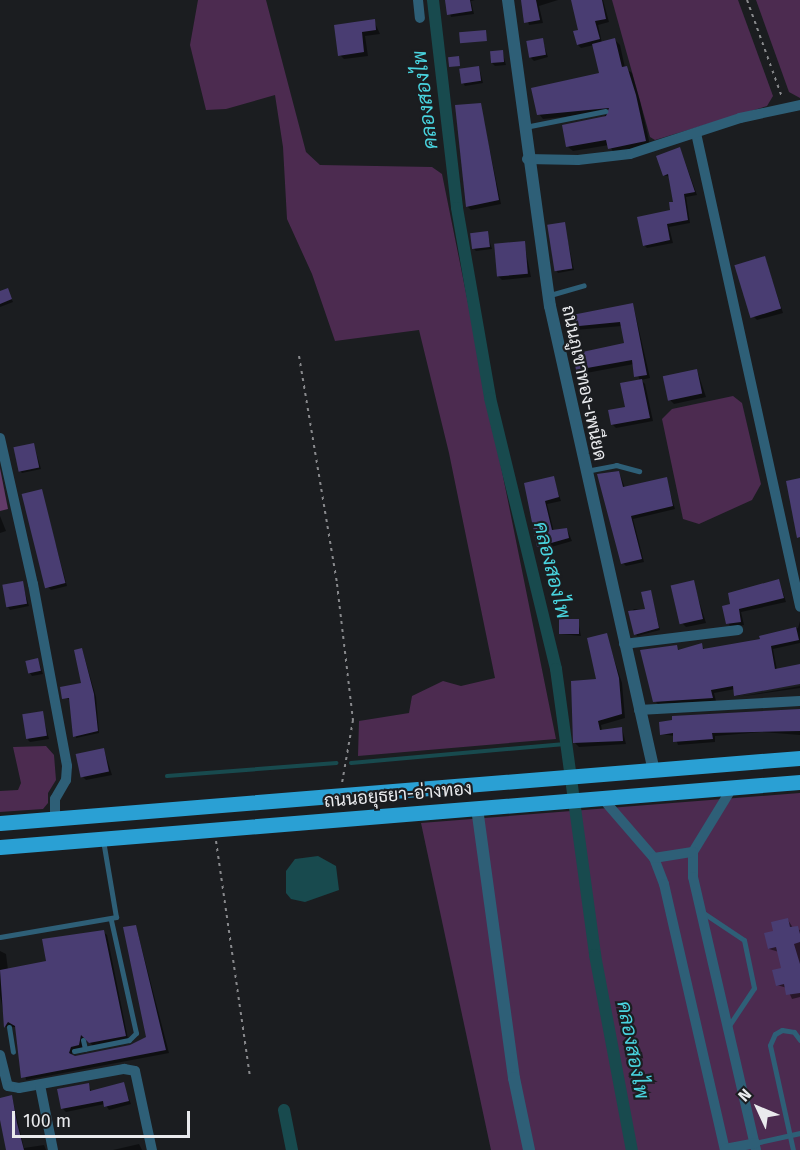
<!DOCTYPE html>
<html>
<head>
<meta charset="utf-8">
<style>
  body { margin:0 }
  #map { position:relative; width:800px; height:1150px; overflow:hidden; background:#1b1d20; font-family:"Fira Sans",Sarabun,sans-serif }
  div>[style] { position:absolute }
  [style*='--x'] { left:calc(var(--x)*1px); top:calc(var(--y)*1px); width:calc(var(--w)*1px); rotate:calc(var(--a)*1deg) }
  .green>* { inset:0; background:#4c2b50 }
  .forest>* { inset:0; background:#633b69 }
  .water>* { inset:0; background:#184a4e }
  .shadow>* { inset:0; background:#0007 }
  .stream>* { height:4px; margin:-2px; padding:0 2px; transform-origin:2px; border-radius:2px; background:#184a4e }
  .canal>* { height:12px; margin:-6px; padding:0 6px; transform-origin:6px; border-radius:6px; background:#184a4e }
  .building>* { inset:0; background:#493d72; transform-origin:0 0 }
  .path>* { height:2px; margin-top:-1px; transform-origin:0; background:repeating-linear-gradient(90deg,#88898c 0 3px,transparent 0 7.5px) }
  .service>* { height:5px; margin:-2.5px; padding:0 2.5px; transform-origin:2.5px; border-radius:2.5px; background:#2e5f77 }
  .minor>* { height:10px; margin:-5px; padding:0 5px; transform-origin:5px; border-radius:5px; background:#2e5f77 }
  .tertiary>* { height:12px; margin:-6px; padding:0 6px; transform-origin:6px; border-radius:6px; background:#2e5f77 }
  .primary>* { height:15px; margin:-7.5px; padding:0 7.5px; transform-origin:7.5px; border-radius:7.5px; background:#2aa0d4 }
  span { translate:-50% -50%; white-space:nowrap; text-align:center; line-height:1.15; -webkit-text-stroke:4.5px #1b1d20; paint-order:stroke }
  .street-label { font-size:18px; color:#e9eaed }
  .water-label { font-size:20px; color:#49d4df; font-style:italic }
  .north { position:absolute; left:728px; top:1078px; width:60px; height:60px; -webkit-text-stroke:4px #1b1d20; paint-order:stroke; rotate:314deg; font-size:16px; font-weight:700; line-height:24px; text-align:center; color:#e9eaed }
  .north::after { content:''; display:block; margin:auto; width:21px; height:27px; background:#e9eaed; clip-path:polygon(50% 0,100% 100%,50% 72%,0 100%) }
  .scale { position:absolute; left:12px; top:1111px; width:178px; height:27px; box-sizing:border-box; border:3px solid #e9eaed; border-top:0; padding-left:8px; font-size:18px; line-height:21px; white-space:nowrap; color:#e9eaed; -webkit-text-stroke:4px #1b1d20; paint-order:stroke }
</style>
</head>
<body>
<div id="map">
  <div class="green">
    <i style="clip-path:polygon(198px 0,266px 0,306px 152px,320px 165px,432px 167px,442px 174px,556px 739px,358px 756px,359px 721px,409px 713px,412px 696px,443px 681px,461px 686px,495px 678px,449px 453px,419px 330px,335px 341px,312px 274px,287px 219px,283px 147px,275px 95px,226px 109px,206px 110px,190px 45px)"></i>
    <i style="clip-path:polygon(612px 0,738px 0,773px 96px,767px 106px,655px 140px,650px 137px)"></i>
    <i style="clip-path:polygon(756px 0,800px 0,800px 98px,789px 92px)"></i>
    <i style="clip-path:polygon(733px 396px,742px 403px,761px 484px,752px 500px,699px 524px,683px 519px,662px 419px,672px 409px)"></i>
    <i style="clip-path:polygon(46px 746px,54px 755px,56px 780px,48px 793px,48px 803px,43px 809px,0 812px,0 791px,18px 790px,21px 783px,13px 747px)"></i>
    <i style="clip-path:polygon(800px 793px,800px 1150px,491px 1150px,421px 823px)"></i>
  </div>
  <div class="forest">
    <i style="clip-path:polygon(0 468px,8px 509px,0 511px)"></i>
  </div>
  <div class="water">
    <i style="clip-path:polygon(318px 856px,336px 866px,339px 890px,305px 902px,291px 899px,286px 893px,286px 871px,295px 859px)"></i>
  </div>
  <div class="shadow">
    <i style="clip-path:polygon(446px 0,475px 0,471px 1px,474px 14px,451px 17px)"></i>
    <i style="clip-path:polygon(522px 0,558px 0,539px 6px,543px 23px,529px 25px)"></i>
    <i style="clip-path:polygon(572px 0,603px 0,609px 22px,598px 25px,602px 43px,615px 40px,620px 45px,625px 68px,632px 73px,640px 101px,650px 145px,614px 153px,609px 145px,573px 151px,568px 147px,609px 112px,543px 119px,539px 114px,601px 74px,594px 45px,581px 48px,578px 45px,580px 31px)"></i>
    <i style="clip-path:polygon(374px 21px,380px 34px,365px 36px,368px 56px,344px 59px,340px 55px,335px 26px)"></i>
    <i style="clip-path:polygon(542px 40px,548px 57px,534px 61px,531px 58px)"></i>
    <i style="clip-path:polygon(502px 51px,506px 65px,495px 66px,492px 63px)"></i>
    <i style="clip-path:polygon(479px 67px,483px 83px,465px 86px,463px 83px)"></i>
    <i style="clip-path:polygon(480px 104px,501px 204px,471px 210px,467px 206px)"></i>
    <i style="clip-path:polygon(680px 148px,697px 195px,686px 197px,690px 223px,669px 227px,673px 243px,647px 248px,644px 245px,675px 203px,670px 177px,664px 175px)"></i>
    <i style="clip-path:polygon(564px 224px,574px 270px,558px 273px,556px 270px)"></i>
    <i style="clip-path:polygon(487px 233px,492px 249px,476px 251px,474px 249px)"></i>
    <i style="clip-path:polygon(524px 242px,531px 277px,502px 280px,498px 276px)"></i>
    <i style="clip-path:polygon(765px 258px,783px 313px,757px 320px,753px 316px)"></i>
    <i style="clip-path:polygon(7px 290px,13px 302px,0 307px,0 293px)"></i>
    <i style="clip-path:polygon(633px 304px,650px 378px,641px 380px,645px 384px,653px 421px,616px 428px,612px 424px,627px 408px,640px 381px,634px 364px,581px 374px,577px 370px,625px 344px,622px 326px,575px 330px,571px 326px)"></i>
    <i style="clip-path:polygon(697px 370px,706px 397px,674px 404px,670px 400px)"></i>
    <i style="clip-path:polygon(34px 445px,41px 469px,22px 473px,20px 471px)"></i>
    <i style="clip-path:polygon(619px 472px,625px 488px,666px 479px,675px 509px,633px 519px,644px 562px,626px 566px,623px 563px)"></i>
    <i style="clip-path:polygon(553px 478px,561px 501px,547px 504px,554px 532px,567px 529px,572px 541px,541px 550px,526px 484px)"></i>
    <i style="clip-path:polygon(41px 491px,67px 586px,51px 590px,47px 586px)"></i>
    <i style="clip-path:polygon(0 516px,6px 531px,0 533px)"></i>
    <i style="clip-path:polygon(779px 580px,786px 602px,741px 612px,744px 625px,731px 627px,728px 623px,731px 606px)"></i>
    <i style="clip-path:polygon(693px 582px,706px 623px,686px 627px,682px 623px)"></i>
    <i style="clip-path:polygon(22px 583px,29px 606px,10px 610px,8px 607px)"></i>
    <i style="clip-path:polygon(650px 591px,660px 630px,637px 636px,629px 615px,634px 609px,647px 611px)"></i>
    <i style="clip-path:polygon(578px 621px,581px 636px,561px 634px)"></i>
    <i style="clip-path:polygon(800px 621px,800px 643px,773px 649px,777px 670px,800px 666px,800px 683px,736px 696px,735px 689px,714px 693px,716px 701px,658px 704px,655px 701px,676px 647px,680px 651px,701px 645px,705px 650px,762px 640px,761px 637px,798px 628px)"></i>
    <i style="clip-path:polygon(606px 635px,622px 683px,625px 718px,601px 725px,602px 731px,622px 728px,626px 744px,579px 747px,575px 743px,597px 681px)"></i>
    <i style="clip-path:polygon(82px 649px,96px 697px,99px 733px,76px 738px,71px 700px,64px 698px,83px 684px)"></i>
    <i style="clip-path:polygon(38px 660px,43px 674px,32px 676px,30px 673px)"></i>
    <i style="clip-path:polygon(800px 686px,800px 688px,737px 697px)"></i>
    <i style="clip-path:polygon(800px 710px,800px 735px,762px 732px,715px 736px,715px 742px,678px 745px,675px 736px,661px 734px,674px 721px)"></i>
    <i style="clip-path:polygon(42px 713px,49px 739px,30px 742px,28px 740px)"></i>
    <i style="clip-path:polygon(104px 750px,112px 775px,86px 780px,82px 776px)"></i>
    <i style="clip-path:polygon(788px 920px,793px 928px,800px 930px,800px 997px,792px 999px,787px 988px,777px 985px,782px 969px,779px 952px,769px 949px,774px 932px)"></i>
    <i style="clip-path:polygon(136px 926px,169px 1053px,26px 1080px,17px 1027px,6px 1027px,0 995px,0 951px,6px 954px,8px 970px,48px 962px,103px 932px,107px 935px,128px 1039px,93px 1046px,85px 1037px,82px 1048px,71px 1054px,75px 1057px,130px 1046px,147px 1038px)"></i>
    <i style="clip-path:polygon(123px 1084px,131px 1104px,109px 1110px,105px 1104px,66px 1112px,62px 1108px,88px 1085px,92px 1092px)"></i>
    <i style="clip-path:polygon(12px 1097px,24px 1148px,44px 1145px,46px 1150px,8px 1150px,0 1099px)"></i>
    <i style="clip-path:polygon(139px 1144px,142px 1150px,113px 1150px)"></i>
  </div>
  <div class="stream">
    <i style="--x:351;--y:763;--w:215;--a:-5.1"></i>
    <i style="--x:167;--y:776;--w:170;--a:-4.4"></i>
  </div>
  <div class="canal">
    <i style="--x:433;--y:0;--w:209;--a:83.4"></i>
    <i style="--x:457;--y:208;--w:193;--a:80.1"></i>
    <i style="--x:490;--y:398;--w:279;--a:76.3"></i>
    <i style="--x:556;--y:669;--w:289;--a:82.2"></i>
    <i style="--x:595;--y:955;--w:198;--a:79.3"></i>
    <i style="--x:284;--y:1110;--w:41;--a:78.7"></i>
  </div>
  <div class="building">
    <i style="clip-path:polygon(445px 0,470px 0,472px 11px,447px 15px)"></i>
    <i style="clip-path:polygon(521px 0,536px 0,540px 20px,524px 23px)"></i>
    <i style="clip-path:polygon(571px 0,602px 0,606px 19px,595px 21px,600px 39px,577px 45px,573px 31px,578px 30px)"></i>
    <i style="clip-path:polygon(375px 19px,376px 30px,362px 32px,364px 52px,338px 56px,334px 25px)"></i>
    <i style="left:486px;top:30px;width:11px;height:27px;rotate:85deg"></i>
    <i style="left:543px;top:38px;width:17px;height:17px;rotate:80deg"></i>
    <i style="clip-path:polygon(615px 38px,622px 67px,627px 66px,636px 95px,646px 141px,608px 149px,606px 140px,566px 147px,562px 125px,606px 116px,609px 108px,537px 115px,531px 88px,599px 73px,592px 44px)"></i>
    <i style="left:503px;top:50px;width:12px;height:13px;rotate:85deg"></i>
    <i style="left:459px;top:56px;width:10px;height:11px;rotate:84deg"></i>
    <i style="left:479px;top:66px;width:15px;height:20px;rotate:82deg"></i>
    <i style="clip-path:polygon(481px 103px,499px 200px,466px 207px,455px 105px)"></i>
    <i style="clip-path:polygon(680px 147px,695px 192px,684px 194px,688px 220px,667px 224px,670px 240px,643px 246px,637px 217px,670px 210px,669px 202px,673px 202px,668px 174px,663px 176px,656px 156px)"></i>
    <i style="left:565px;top:222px;width:47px;height:18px;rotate:81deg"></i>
    <i style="left:488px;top:231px;width:16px;height:18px;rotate:83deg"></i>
    <i style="left:525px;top:241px;width:33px;height:31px;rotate:85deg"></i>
    <i style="left:765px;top:256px;width:55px;height:32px;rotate:73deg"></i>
    <i style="clip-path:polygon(8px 288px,12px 299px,0 304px,0 291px)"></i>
    <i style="clip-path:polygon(633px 303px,647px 375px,634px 377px,632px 360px,576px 370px,573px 354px,624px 343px,620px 322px,569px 327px,567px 316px)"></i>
    <i style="left:697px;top:369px;width:25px;height:35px;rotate:78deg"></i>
    <i style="clip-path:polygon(642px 379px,650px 418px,611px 425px,608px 410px,625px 407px,620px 383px)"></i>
    <i style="left:34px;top:443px;width:25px;height:21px;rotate:78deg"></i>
    <i style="clip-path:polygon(619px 471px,623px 487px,667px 477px,673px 506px,631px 516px,642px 559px,621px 564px,597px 474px)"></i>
    <i style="clip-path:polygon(554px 476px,559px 497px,545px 501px,552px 530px,567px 528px,569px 538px,537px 547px,524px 483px)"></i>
    <i style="clip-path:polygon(800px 478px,800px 537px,797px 538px,786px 481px)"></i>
    <i style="left:42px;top:489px;width:97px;height:21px;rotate:76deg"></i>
    <i style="clip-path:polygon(779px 579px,784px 598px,739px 609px,741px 622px,726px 624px,722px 606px,730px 604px,728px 593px)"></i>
    <i style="left:694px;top:580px;width:40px;height:24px;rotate:77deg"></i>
    <i style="left:23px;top:581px;width:23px;height:21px;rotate:80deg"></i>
    <i style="clip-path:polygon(651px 590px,659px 628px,634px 635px,628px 611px,645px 609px,641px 592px)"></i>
    <i style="left:579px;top:619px;width:15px;height:20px;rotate:90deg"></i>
    <i style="clip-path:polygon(796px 627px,799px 640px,771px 646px,775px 669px,800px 664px,800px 684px,734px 696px,733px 686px,711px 690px,713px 698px,653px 702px,640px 650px,677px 645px,678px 650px,702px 643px,703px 649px,760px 639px,759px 636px)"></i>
    <i style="clip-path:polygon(607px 633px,619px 678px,622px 714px,598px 721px,600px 730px,622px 727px,623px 741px,573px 743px,571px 681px,596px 679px,587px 638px)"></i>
    <i style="clip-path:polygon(82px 648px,94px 694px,98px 731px,73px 737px,69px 698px,62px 699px,60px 687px,81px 683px,74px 650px)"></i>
    <i style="left:38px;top:658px;width:13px;height:13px;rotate:77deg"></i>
    <i style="clip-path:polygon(800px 709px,800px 731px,712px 733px,713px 739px,673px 742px,673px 733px,660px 735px,659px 722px,672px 720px,672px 716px)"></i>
    <i style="left:43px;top:711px;width:25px;height:21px;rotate:81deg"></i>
    <i style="left:104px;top:748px;width:24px;height:29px;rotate:78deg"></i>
    <i style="clip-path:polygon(788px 918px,790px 927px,798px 926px,800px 934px,800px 942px,794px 944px,800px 964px,800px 993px,786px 995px,784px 984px,776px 986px,772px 970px,781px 968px,776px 947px,768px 949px,764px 933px,773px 931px,771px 922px)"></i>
    <i style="clip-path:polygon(136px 925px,166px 1050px,21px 1078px,15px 1026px,8px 1022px,4px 1028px,0 970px,46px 961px,42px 939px,104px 930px,126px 1036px,89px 1043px,81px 1035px,79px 1045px,71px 1047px,69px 1053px,75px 1056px,130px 1045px,146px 1037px,123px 927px)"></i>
    <i style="clip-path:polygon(124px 1082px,129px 1101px,104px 1107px,103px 1101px,61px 1109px,57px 1089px,89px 1083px,90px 1091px)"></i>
    <i style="clip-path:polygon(12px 1095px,17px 1123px,24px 1150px,6px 1150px,0 1120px,0 1098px)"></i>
  </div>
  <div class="path">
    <i style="--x:747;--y:0;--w:103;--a:70.2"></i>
    <i style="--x:299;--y:356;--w:231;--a:80.5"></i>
    <i style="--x:337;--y:584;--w:137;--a:83.3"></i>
    <i style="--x:353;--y:720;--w:64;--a:99.9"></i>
    <i style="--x:216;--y:841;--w:238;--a:81.8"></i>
  </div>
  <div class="service">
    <i style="--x:525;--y:127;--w:82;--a:-11.3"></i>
    <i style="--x:550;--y:295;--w:35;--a:-16"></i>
    <i style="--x:586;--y:471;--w:31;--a:-11"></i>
    <i style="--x:616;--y:465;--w:24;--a:15"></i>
    <i style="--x:702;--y:912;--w:50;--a:33.7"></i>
    <i style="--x:744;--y:940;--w:49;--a:78.2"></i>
    <i style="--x:754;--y:988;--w:47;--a:123.7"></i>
    <i style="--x:0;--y:937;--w:118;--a:-9.8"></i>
    <i style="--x:116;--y:917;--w:78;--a:-99.6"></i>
    <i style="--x:9;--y:1027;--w:25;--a:81"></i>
    <i style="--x:83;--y:1040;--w:9;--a:77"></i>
    <i style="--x:74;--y:1051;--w:56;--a:-11.3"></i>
    <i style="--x:129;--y:1040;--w:10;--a:-45"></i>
    <i style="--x:136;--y:1033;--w:116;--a:-102.5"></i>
    <i style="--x:755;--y:1143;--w:46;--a:-12.5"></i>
    <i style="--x:793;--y:1150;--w:107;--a:-102.4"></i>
    <i style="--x:770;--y:1045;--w:12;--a:-66"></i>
    <i style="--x:775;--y:1034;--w:8;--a:-30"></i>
    <i style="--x:782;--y:1030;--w:12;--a:9"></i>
    <i style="--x:794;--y:1032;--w:10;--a:53"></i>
  </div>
  <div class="minor">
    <i style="--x:418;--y:0;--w:18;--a:84"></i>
    <i style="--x:696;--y:133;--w:485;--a:77.6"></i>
    <i style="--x:527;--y:159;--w:51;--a:1.1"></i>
    <i style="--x:578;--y:160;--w:52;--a:-6.6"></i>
    <i style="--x:630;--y:154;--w:116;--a:-18.1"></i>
    <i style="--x:740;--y:118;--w:61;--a:-12.2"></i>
    <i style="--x:0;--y:438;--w:150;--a:77.3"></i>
    <i style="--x:33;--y:584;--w:185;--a:79.4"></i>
    <i style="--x:67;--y:766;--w:14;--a:94"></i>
    <i style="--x:66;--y:780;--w:22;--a:120"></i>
    <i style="--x:55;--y:799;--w:20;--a:90"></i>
    <i style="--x:624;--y:644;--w:115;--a:-7"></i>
    <i style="--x:639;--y:710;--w:161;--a:-3.2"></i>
    <i style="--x:732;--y:788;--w:75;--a:121.4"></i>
    <i style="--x:693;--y:852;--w:25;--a:90"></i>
    <i style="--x:693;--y:877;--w:280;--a:77"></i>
    <i style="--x:603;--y:799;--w:78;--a:49.2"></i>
    <i style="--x:654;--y:858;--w:28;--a:69"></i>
    <i style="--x:664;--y:884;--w:273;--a:77.1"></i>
    <i style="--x:654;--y:858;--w:39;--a:-9"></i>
    <i style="--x:0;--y:1055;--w:32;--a:76"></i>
    <i style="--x:8;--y:1086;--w:11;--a:10"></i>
    <i style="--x:19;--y:1088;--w:107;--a:-10.3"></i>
    <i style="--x:124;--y:1069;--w:11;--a:10"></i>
    <i style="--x:135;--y:1071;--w:81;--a:77.9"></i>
    <i style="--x:40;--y:1085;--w:66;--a:78.7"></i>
    <i style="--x:725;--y:1149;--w:31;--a:-11"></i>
  </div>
  <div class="tertiary">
    <i style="--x:508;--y:0;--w:309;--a:82.2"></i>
    <i style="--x:550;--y:306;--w:473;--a:77.4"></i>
    <i style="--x:477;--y:808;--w:273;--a:82.2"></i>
    <i style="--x:514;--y:1078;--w:74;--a:78.2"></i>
  </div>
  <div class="primary">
    <i style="--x:0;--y:823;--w:803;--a:-4.65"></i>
    <i style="--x:0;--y:847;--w:803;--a:-4.65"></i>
  </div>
  <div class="street-label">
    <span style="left:584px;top:383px;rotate:78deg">ถนนภูเขาทอง-เพนียด</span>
    <span style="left:398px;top:795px;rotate:-5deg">ถนนอยุธยา-อ่างทอง</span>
  </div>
  <div class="water-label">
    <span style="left:425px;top:100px;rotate:-97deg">คลองสองไพ</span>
    <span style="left:552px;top:570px;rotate:76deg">คลองสองไพ</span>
    <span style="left:633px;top:1050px;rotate:79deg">คลองสองไพ</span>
  </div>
  <div class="north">N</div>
  <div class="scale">100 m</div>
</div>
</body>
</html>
